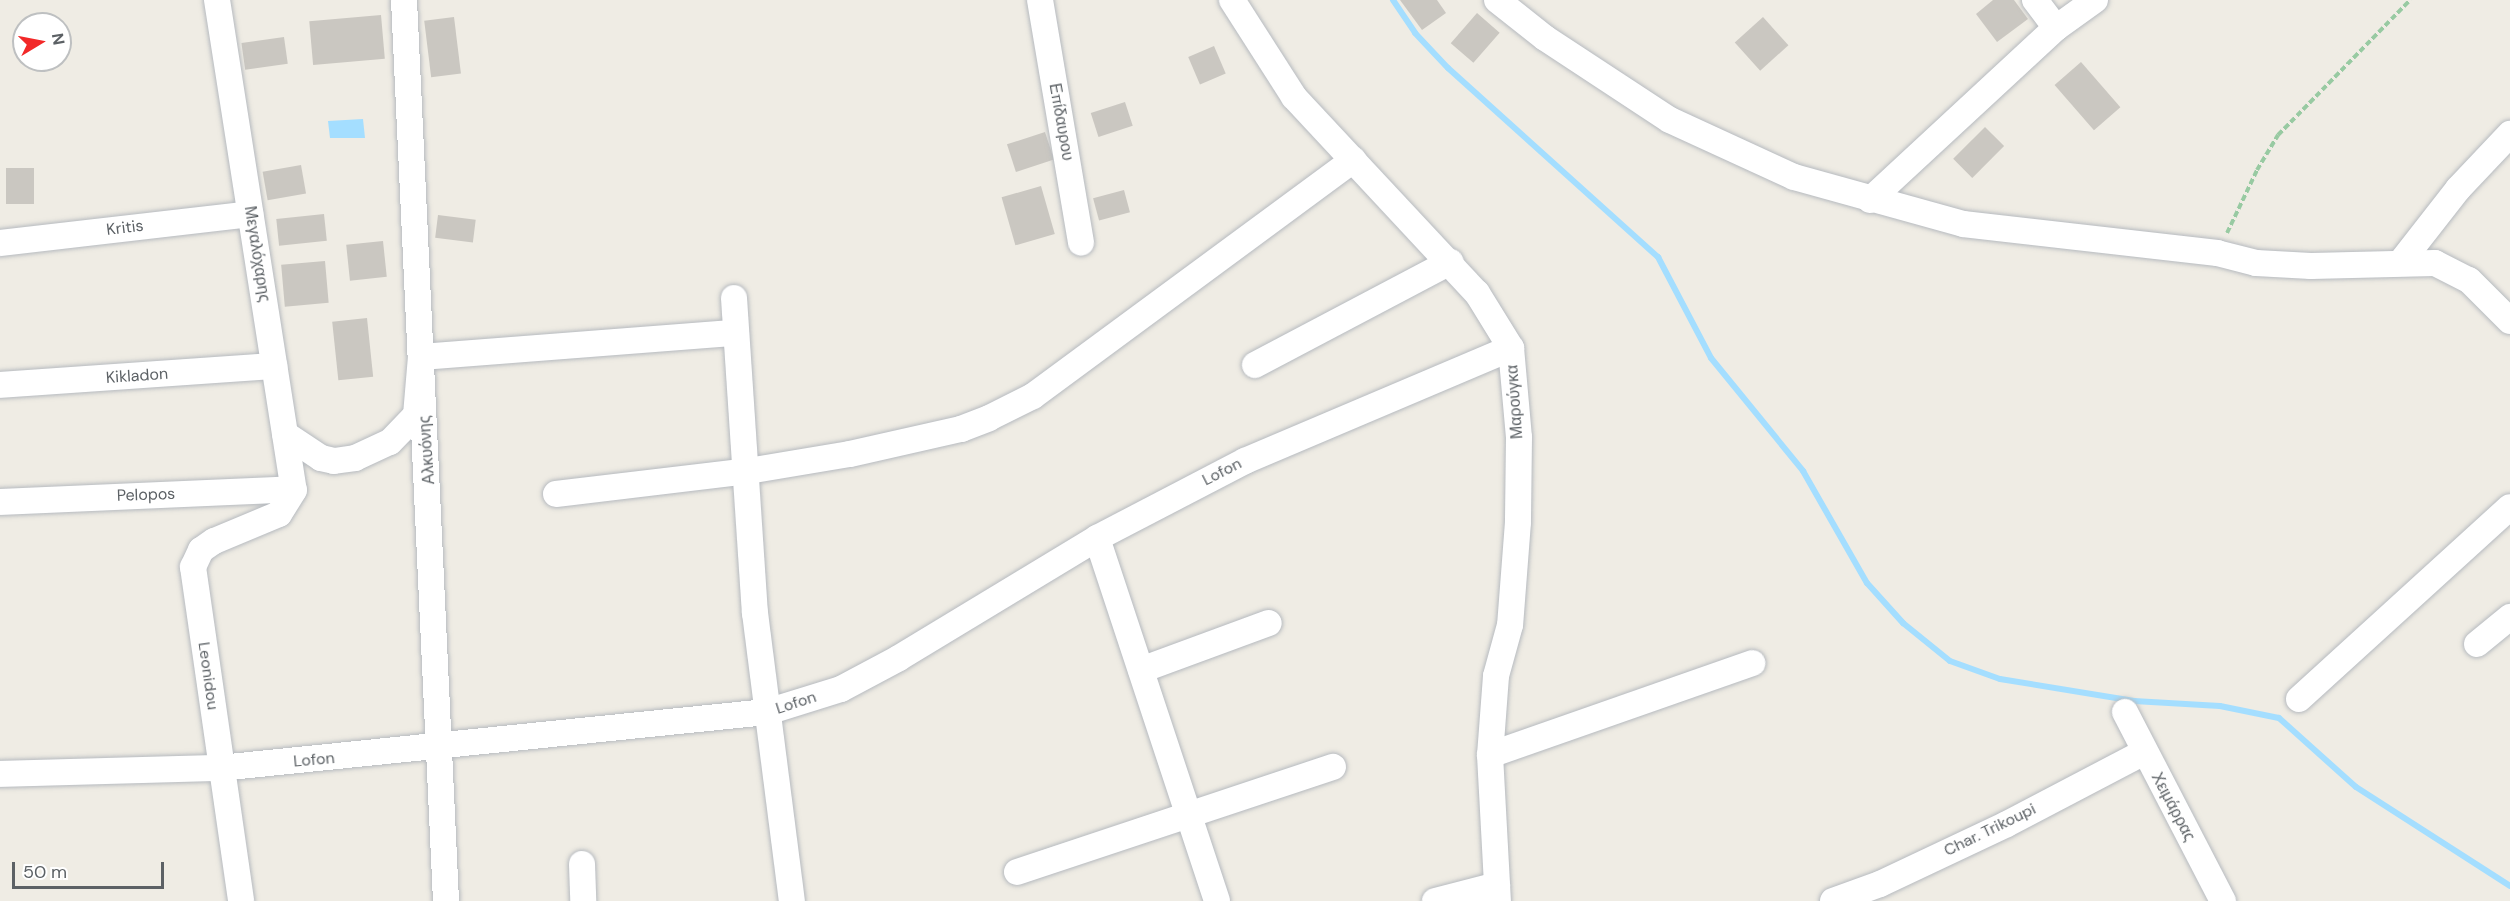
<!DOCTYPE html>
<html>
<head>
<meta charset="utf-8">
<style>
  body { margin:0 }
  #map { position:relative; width:2510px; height:901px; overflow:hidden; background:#efece4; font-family:"DM Sans",sans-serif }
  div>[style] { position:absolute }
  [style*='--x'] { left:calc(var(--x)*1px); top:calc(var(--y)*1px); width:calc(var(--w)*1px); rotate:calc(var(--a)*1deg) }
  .water>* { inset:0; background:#a4deff }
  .stream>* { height:6px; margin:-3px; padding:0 3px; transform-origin:3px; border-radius:3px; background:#a4deff }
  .building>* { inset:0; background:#cac7c1; transform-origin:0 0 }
  .path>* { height:4px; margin-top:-2px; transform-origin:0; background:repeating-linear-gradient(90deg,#98caa2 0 6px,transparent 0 9px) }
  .roads { filter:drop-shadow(0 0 2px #b6babf) drop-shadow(0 0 2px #b6babf) }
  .minor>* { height:26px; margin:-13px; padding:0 13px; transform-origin:13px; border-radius:13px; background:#fff }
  span { translate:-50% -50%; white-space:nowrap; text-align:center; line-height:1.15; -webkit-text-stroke:4.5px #fff; paint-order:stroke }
  .street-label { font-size:16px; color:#5c6165 }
  .north { position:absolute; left:12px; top:12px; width:60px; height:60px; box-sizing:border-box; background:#fff; border:2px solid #bec0c1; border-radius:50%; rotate:80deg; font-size:16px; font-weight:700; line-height:24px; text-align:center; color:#5c6165 }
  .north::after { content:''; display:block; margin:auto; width:21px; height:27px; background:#f22828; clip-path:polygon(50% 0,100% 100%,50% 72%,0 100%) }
  .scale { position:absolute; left:12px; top:862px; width:152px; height:27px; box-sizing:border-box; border:3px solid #5c6165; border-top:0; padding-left:8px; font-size:18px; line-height:21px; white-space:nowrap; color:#5c6165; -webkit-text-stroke:4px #fff; paint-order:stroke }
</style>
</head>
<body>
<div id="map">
  <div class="water">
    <i style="clip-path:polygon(363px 119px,365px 138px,330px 138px,328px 121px)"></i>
  </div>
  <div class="stream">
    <i style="--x:1393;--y:0;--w:40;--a:56"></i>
    <i style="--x:1415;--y:33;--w:48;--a:46.7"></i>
    <i style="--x:1448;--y:68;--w:283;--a:42"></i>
    <i style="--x:1658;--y:257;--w:114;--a:62.3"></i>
    <i style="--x:1711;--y:358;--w:146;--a:50.8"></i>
    <i style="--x:1803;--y:471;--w:129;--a:60.3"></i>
    <i style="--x:1867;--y:583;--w:54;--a:48"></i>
    <i style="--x:1903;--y:623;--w:60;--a:39"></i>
    <i style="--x:1950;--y:661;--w:53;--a:19.8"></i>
    <i style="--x:2000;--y:679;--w:136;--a:9.3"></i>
    <i style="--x:2134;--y:701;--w:86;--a:3.3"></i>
    <i style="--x:2220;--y:706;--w:60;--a:11.5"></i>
    <i style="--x:2279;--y:718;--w:103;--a:41.9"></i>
    <i style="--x:2356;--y:787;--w:183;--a:32.7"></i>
  </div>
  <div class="building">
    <i style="clip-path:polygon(1400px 0,1437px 0,1446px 13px,1422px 30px)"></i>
    <i style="clip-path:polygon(1993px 0,2014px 0,2028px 19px,1997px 42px,1976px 14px)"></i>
    <i style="left:1477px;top:13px;width:30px;height:40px;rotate:41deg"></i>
    <i style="left:381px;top:15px;width:44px;height:72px;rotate:85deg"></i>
    <i style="left:454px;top:17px;width:57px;height:30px;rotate:83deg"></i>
    <i style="left:1763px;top:17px;width:38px;height:38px;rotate:48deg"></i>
    <i style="left:284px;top:37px;width:27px;height:43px;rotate:82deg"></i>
    <i style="left:1214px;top:46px;width:30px;height:28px;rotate:67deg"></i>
    <i style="left:2081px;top:62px;width:60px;height:35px;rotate:49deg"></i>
    <i style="left:1125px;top:102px;width:25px;height:36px;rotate:72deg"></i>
    <i style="left:1985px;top:127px;width:27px;height:45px;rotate:45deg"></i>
    <i style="left:1045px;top:132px;width:29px;height:40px;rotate:72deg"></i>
    <i style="left:301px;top:165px;width:29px;height:39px;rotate:80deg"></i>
    <i style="left:6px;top:168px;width:28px;height:36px"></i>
    <i style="left:1041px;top:186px;width:50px;height:41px;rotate:74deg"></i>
    <i style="left:1124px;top:190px;width:23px;height:32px;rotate:75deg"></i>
    <i style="left:324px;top:214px;width:27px;height:48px;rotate:84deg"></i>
    <i style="left:438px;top:215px;width:38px;height:23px;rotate:7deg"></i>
    <i style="left:383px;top:241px;width:36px;height:37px;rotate:84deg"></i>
    <i style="left:325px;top:261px;width:42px;height:44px;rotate:85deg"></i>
    <i style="left:367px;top:318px;width:59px;height:35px;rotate:84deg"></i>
  </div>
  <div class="path">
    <i style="--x:2227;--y:233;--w:70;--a:-64.5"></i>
    <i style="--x:2257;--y:170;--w:41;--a:-59"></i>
    <i style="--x:2278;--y:135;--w:189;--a:-45.6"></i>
  </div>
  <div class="roads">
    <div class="minor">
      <i style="--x:217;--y:0;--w:496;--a:81.1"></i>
      <i style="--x:294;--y:490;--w:28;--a:122"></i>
      <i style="--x:279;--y:514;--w:70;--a:157.4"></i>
      <i style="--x:214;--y:541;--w:16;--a:145"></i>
      <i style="--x:201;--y:550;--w:19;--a:115"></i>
      <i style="--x:193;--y:567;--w:337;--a:81.8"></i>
      <i style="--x:404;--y:0;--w:902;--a:87.33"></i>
      <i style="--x:1040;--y:0;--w:246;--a:80.4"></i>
      <i style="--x:1232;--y:0;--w:115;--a:57.4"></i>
      <i style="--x:1294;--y:97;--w:268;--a:47"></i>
      <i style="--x:1477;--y:293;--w:65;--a:58.3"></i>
      <i style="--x:1511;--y:348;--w:89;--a:84.9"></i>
      <i style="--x:1519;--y:437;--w:85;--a:90.7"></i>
      <i style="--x:1518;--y:522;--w:103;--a:94.4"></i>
      <i style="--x:1510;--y:625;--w:53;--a:105.4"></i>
      <i style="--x:1496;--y:676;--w:79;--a:94.3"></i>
      <i style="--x:1490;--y:755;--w:146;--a:86.9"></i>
      <i style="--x:1497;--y:0;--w:61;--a:38.4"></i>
      <i style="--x:1545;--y:38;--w:149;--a:33.3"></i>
      <i style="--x:1670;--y:120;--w:136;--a:24.7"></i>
      <i style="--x:1794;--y:177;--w:175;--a:15.5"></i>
      <i style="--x:1963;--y:224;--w:256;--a:6.5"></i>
      <i style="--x:2217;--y:253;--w:40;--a:14.4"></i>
      <i style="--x:2256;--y:263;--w:55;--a:3.1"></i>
      <i style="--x:2311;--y:266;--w:124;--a:-1.4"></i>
      <i style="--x:2435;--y:263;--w:38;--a:27"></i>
      <i style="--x:2469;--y:280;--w:58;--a:45"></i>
      <i style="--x:2035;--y:0;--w:35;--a:53"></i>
      <i style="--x:1870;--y:200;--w:253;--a:-42.8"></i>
      <i style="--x:2056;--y:28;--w:48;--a:-35.7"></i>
      <i style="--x:0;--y:243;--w:252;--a:-6.6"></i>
      <i style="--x:2401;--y:262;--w:93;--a:-52"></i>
      <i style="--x:2458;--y:189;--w:76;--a:-46.6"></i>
      <i style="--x:734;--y:298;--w:316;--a:86.2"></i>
      <i style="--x:755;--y:613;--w:290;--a:82.7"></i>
      <i style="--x:1255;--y:365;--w:221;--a:-27.8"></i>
      <i style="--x:0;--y:385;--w:275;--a:-4"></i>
      <i style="--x:285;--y:434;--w:43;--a:33.7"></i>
      <i style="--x:321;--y:458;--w:13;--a:13"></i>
      <i style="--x:334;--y:461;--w:21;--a:-8"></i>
      <i style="--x:355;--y:458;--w:38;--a:-25"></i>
      <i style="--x:390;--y:442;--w:37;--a:-46"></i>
      <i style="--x:416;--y:415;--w:58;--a:-85.1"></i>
      <i style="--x:421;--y:357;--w:315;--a:-4.4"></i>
      <i style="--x:556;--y:494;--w:193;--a:-6.8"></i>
      <i style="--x:748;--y:471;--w:103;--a:-9.5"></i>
      <i style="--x:850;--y:454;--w:114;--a:-12.7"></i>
      <i style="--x:961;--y:429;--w:30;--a:-21"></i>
      <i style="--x:989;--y:418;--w:49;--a:-26.6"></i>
      <i style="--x:1033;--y:396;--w:398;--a:-36.4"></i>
      <i style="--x:0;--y:502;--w:292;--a:-2.5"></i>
      <i style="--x:1097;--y:538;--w:382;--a:71.7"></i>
      <i style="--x:2477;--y:644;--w:43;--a:-39.3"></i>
      <i style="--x:1141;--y:670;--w:136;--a:-20.2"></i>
      <i style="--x:2299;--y:699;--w:285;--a:-42.3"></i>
      <i style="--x:2125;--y:712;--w:213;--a:62.6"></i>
      <i style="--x:1490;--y:755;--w:278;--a:-19.3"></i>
      <i style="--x:0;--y:774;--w:220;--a:-1.6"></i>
      <i style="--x:220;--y:768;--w:550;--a:-5.85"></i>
      <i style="--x:767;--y:712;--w:77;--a:-17.3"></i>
      <i style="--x:841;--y:689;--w:66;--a:-28.1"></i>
      <i style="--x:899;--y:658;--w:232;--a:-31.2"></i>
      <i style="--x:1097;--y:538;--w:167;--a:-27.5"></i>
      <i style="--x:1245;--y:461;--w:289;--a:-23"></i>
      <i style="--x:582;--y:864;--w:37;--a:88"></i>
      <i style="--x:1017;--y:872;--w:333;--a:-18.4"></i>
      <i style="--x:1435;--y:901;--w:64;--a:-14.5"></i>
      <i style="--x:1833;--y:901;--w:50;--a:-19.9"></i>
      <i style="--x:1880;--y:884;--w:140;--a:-25.3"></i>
      <i style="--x:2007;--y:824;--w:155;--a:-27.7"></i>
    </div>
  </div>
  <div class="street-label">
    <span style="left:1061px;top:122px;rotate:80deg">Επίδαυρου</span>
    <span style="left:125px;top:228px;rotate:-7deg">Kritis</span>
    <span style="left:257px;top:254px;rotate:81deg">Μεγαλόχαρης</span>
    <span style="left:137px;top:376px;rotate:-4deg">Kikladon</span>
    <span style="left:1515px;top:402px;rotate:-94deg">Μαρούγκα</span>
    <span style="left:427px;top:450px;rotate:-94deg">Αλκυόνης</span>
    <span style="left:1222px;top:472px;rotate:-27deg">Lofon</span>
    <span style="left:146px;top:495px;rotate:-2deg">Pelopos</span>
    <span style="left:208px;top:676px;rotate:82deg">Leonidou</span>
    <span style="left:796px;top:703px;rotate:-18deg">Lofon</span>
    <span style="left:314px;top:760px;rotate:-5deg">Lofon</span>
    <span style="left:2173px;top:807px;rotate:62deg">Χειμάρρας</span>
    <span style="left:1990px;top:830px;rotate:-26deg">Char. Trikoupi</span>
  </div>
  <div class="north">N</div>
  <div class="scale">50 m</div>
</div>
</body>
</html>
